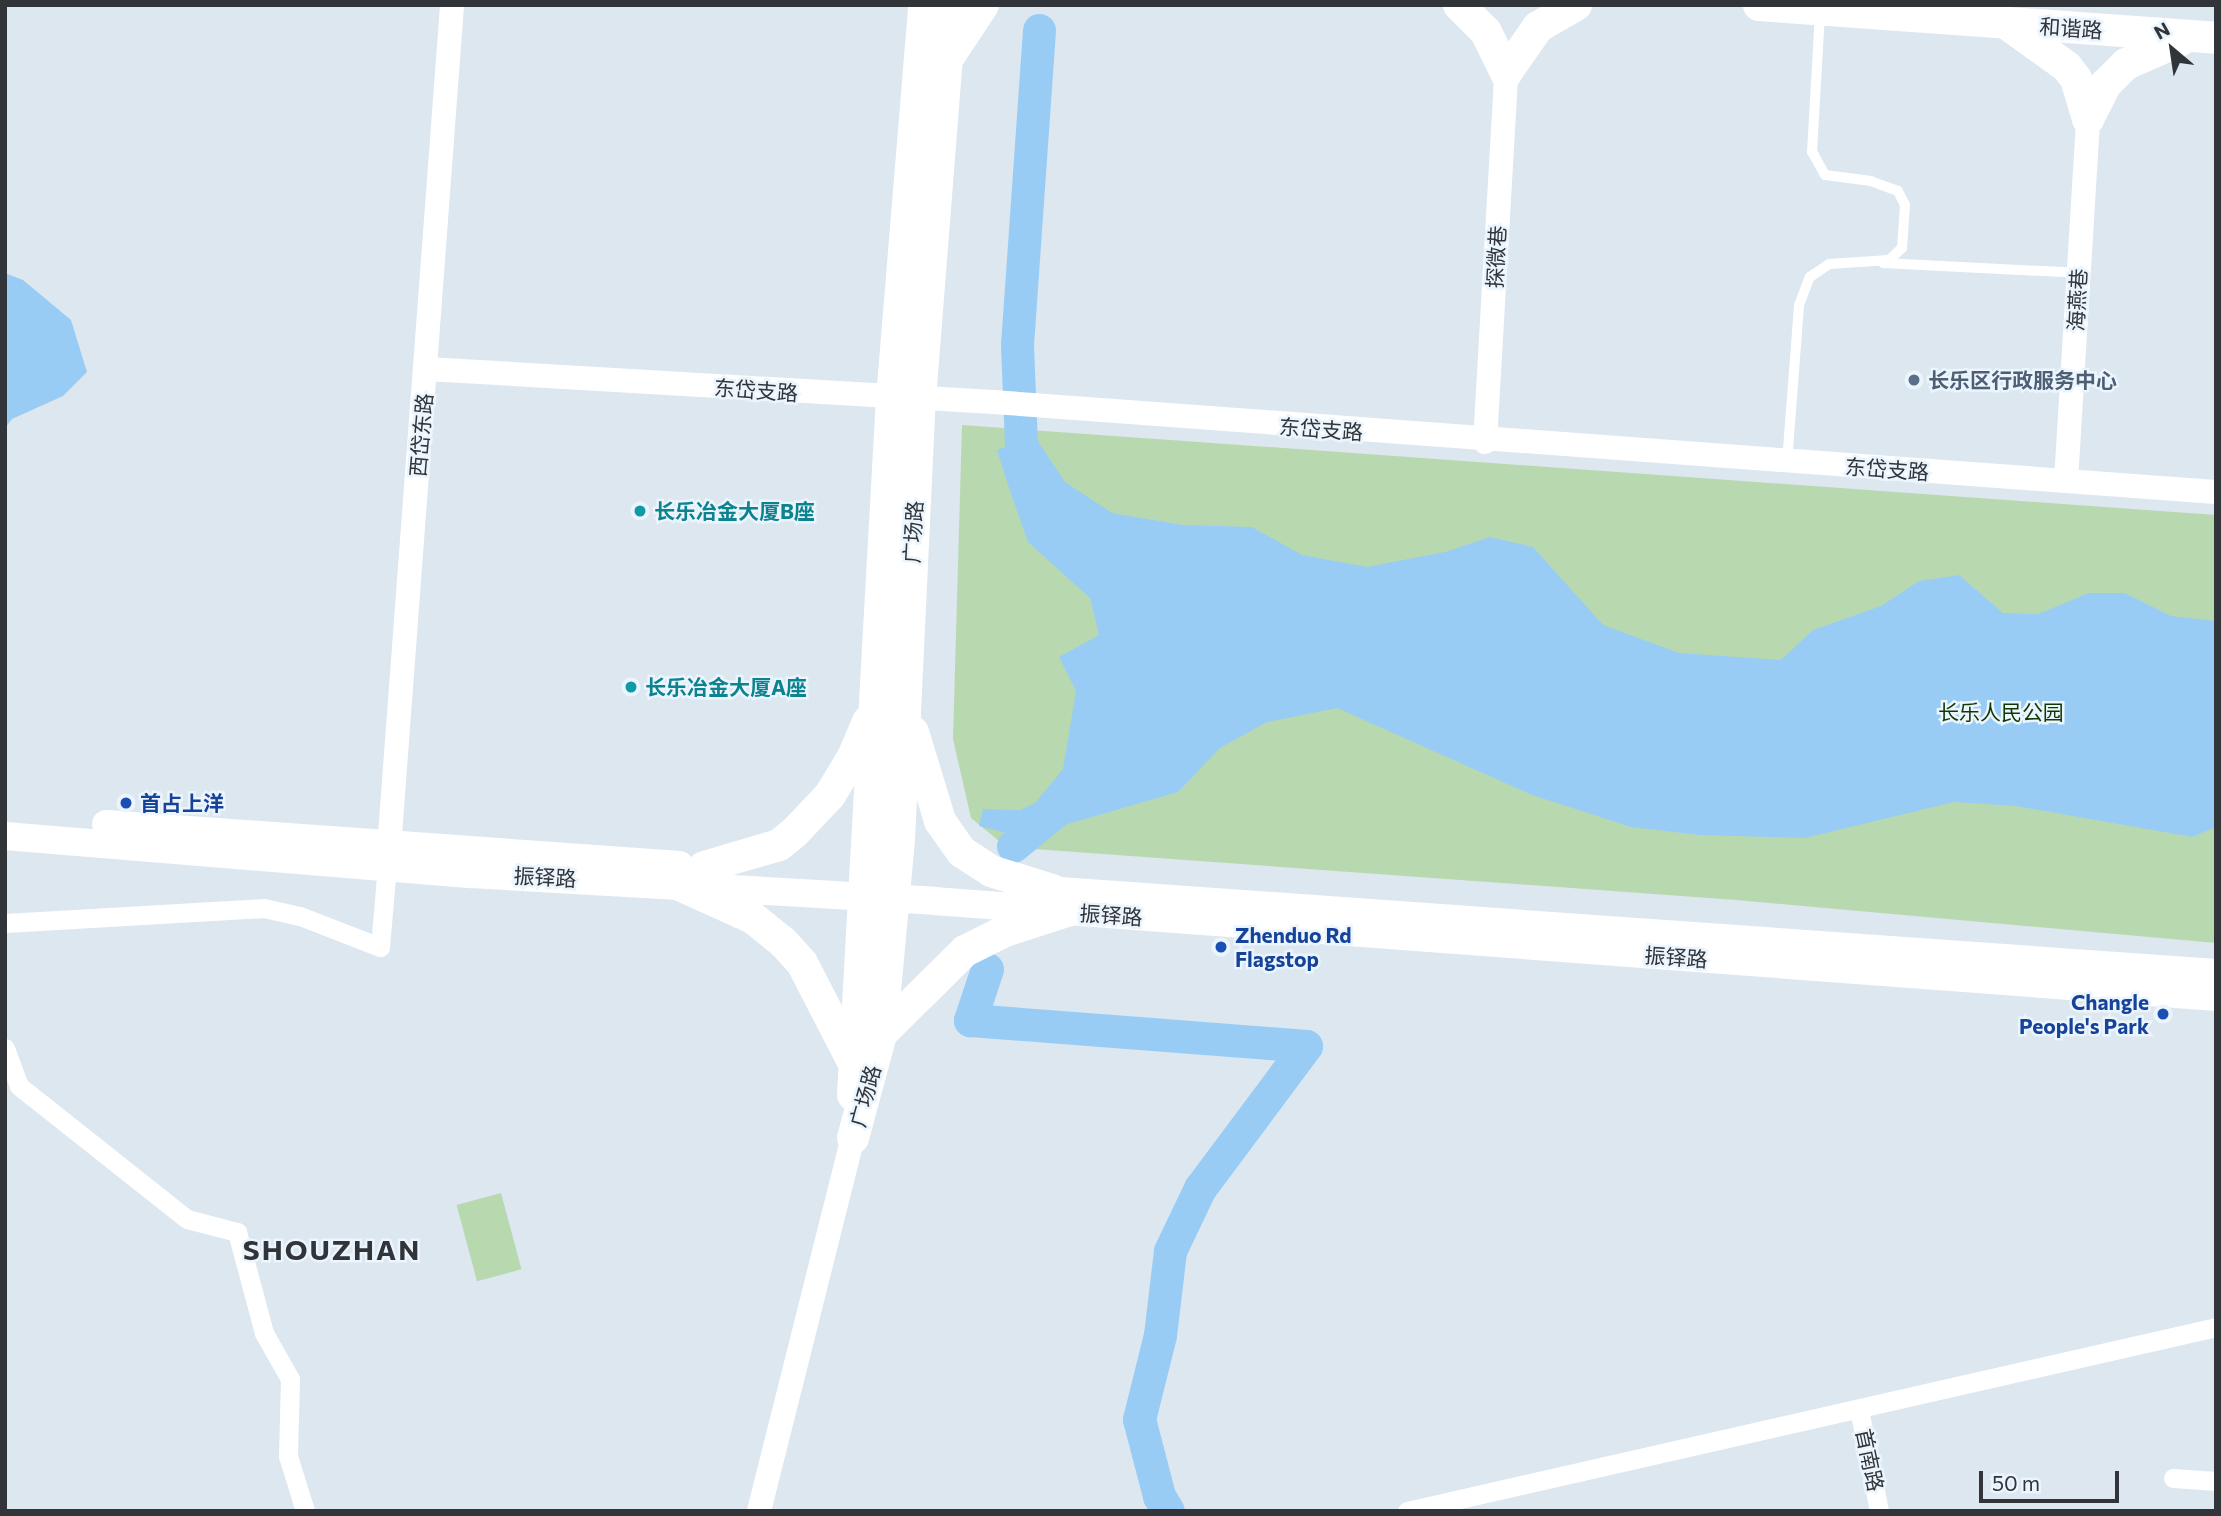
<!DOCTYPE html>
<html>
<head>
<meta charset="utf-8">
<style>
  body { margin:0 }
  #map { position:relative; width:2221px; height:1516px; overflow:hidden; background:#dde7f0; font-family:Commissioner,"Noto Sans SC",sans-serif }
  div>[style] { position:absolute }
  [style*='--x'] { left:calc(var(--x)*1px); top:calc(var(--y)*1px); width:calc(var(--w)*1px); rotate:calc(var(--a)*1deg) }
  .green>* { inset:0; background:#b8d9af; transform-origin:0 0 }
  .water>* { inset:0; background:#98ccf5 }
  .river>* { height:33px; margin:-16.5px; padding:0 16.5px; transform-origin:16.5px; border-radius:16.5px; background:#98ccf5 }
  .service>* { height:10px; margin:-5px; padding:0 5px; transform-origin:5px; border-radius:5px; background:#fff }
  .minor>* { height:19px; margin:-9.5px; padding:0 9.5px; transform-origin:9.5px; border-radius:9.5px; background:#fff }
  .tertiary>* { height:24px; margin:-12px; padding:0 12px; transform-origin:12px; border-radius:12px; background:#fff }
  .secondary>* { height:28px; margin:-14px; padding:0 14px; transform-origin:14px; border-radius:14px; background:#fff }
  .primary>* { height:32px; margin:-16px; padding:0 16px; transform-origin:16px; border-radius:16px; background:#fff }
  .dots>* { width:19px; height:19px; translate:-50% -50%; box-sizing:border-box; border:4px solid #ebf5fd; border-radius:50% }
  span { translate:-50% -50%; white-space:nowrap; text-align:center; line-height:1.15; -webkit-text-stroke:5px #ebf5fd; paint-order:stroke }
  .street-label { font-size:21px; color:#313438 }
  .service-label { font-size:21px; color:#4e5e75; font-weight:700 }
  .left { translate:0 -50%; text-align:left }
  .culture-label { font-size:21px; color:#0d838f; font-weight:700 }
  .park-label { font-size:21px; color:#113704 }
  .transit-label { font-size:21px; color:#164399; font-weight:700 }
  .right { translate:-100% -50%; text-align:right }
  .district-label { font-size:28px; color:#313438; font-weight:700; letter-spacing:2px }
  .frame { position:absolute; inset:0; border:7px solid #313438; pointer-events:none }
  .north { position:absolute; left:2137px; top:14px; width:70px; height:70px; -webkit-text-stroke:5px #ebf5fd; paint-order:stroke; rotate:331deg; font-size:19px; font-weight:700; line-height:28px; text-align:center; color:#313438 }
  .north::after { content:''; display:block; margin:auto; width:24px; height:32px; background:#313438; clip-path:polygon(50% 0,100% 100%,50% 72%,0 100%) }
  .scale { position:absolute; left:1979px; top:1471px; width:140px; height:32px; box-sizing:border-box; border:4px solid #313438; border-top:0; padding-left:9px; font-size:21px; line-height:24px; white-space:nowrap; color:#313438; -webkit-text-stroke:5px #ebf5fd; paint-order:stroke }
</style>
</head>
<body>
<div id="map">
  <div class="green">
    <i style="clip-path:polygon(962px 425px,2216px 515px,2216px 943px,1736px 900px,1034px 849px,999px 841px,971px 818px,953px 739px)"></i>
    <i style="left:501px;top:1193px;width:79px;height:46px;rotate:75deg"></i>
  </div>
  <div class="water">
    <i style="clip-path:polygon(5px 273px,23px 280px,71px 320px,87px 372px,63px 396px,12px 419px,5px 428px)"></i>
    <i style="clip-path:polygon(1035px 437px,1065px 482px,1112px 513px,1183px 525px,1252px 527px,1302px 555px,1367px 567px,1445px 552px,1490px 537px,1533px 547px,1603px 625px,1679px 653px,1781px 660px,1813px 630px,1881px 606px,1919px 581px,1959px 575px,2003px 613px,2038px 614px,2089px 593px,2125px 593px,2171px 616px,2216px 621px,2216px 827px,2192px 837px,2016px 806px,1954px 802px,1805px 838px,1699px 835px,1631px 827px,1532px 795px,1337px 708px,1267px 722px,1220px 748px,1178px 792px,1023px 837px,979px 826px,983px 809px,1020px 810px,1035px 803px,1063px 769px,1076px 691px,1059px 657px,1099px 635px,1090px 598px,1028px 542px,1008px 485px,997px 450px)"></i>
  </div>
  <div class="river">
    <i style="--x:1039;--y:30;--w:316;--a:94"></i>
    <i style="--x:1017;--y:345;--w:100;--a:87.7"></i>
    <i style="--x:1021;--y:445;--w:43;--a:64"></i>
    <i style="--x:1013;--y:846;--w:58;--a:-39.4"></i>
    <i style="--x:987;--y:969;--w:54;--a:108.4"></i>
    <i style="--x:970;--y:1020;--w:337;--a:4.4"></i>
    <i style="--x:1306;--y:1046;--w:177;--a:126.7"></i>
    <i style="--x:1200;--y:1188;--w:70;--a:115.5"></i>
    <i style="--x:1170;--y:1251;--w:85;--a:96.8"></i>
    <i style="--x:1160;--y:1335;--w:87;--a:104"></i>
    <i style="--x:1139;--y:1419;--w:80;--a:75.4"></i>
    <i style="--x:1159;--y:1496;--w:17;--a:59"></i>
  </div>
  <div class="service">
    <i style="--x:1883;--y:263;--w:195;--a:2.9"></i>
    <i style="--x:1787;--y:462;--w:157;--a:-85.6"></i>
    <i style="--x:1799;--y:305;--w:30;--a:-69"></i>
    <i style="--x:1810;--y:277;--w:23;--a:-34"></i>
    <i style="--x:1829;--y:264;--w:60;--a:-3.8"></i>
    <i style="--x:1889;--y:260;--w:18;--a:-43"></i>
    <i style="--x:1902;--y:248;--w:43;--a:-86"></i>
    <i style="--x:1905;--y:205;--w:16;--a:-117"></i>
    <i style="--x:1898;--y:191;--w:29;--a:-160"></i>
    <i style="--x:1871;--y:181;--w:46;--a:-172.6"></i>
    <i style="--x:1825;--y:175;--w:26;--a:-119"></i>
    <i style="--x:1812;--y:152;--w:138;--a:-86.7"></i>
  </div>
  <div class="minor">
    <i style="--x:5;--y:923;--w:259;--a:-3.3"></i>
    <i style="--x:264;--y:908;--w:37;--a:13"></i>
    <i style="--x:300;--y:916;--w:86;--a:21.2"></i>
    <i style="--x:380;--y:947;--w:82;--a:-85.1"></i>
    <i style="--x:5;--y:1048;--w:40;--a:69.8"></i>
    <i style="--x:19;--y:1086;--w:214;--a:38.4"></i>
    <i style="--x:187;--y:1219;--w:52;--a:14.6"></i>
    <i style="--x:237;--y:1232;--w:105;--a:75"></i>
    <i style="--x:264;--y:1333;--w:53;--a:60.5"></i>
    <i style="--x:290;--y:1379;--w:77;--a:91.5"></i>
    <i style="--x:288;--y:1456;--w:58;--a:72.8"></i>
    <i style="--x:1859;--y:1409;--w:104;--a:78.9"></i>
    <i style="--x:2173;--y:1478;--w:43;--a:4"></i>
    <i style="--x:1407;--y:1511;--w:830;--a:-12.81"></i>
  </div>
  <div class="tertiary">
    <i style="--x:427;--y:369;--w:567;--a:3.34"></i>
    <i style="--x:993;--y:402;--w:1226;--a:4.21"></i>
    <i style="--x:1485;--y:442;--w:370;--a:-86.7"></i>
    <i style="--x:2066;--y:481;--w:363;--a:-86.5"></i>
    <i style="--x:388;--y:861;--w:858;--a:-85.72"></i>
    <i style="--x:759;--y:1511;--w:385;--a:-75.9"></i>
  </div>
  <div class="secondary">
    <i style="--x:106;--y:824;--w:575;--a:4.09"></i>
    <i style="--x:5;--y:836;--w:468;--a:4.7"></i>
    <i style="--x:471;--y:874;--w:464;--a:3.3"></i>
    <i style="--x:934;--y:901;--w:1286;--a:4.28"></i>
    <i style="--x:1032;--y:889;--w:1187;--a:4.06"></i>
  </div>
  <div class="primary">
    <i style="--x:1459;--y:5;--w:38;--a:45"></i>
    <i style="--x:1486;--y:32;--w:46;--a:64"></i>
    <i style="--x:1759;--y:5;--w:458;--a:4.1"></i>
    <i style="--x:2010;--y:26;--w:70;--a:35.7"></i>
    <i style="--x:2067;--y:67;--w:15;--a:53"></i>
    <i style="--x:2076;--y:79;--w:42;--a:73.3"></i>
    <i style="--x:950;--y:55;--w:60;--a:-56.6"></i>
    <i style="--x:1506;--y:73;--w:56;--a:-55.2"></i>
    <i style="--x:1538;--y:27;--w:44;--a:-30.1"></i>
    <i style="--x:2088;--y:119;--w:39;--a:-63"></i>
    <i style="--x:2106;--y:84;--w:28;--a:-45"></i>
    <i style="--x:2126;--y:64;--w:60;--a:-23.6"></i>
    <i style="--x:913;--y:732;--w:93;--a:73.1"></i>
    <i style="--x:940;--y:821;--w:38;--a:55"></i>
    <i style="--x:962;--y:852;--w:35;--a:33"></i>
    <i style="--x:991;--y:871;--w:64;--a:17.3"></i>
    <i style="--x:704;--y:867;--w:78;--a:-16.3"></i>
    <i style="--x:779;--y:845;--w:21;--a:-39"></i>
    <i style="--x:795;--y:832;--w:51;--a:-46.6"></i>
    <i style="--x:830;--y:795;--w:44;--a:-58.8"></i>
    <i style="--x:853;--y:757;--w:39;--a:-67"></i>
    <i style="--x:675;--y:883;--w:85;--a:24.2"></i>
    <i style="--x:753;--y:918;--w:38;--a:39"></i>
    <i style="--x:783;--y:942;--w:28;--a:48"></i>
    <i style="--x:802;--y:963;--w:109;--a:62.7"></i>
    <i style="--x:881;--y:1034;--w:118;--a:-44.7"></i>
    <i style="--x:965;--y:951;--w:45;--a:-26.6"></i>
    <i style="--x:1005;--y:931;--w:65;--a:-17.9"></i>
    <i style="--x:853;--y:1095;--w:698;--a:-86.8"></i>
    <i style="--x:892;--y:398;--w:394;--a:-85.3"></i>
    <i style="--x:853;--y:1138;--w:108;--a:-74.9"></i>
    <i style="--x:881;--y:1034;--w:195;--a:-84.7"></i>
    <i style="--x:899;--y:840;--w:441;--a:-87.3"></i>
    <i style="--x:920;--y:399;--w:395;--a:-85.5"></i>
  </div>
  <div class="dots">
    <i style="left:1914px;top:380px;background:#5c6f8a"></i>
    <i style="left:640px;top:511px;background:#0f9aa8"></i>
    <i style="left:631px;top:687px;background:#0f9aa8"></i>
    <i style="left:126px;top:803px;background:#1a4fb4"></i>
    <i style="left:1221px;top:947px;background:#1a4fb4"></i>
    <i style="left:2163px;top:1014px;background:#1a4fb4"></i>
  </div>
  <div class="street-label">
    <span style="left:2071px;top:28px;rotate:4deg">和谐路</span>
    <span style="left:1496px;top:257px;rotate:-87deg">探微巷</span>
    <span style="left:2077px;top:300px;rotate:-87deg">海燕巷</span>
    <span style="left:756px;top:390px;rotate:4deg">东岱支路</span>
    <span style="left:1321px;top:429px;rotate:4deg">东岱支路</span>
    <span style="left:421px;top:435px;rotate:-85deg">西岱东路</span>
    <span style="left:1887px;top:469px;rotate:4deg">东岱支路</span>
    <span style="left:913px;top:532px;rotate:-87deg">广场路</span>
    <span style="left:545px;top:877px;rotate:3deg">振铎路</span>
    <span style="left:1111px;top:915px;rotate:4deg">振铎路</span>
    <span style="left:1676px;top:957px;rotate:4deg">振铎路</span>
    <span style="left:865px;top:1096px;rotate:-75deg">广场路</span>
    <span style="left:1870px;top:1460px;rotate:78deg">首南路</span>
  </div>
  <div class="service-label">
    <span class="left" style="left:1928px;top:380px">长乐区行政服务中心</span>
  </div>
  <div class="culture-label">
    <span class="left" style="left:654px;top:511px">长乐冶金大厦B座</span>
    <span class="left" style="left:645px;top:687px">长乐冶金大厦A座</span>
  </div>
  <div class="park-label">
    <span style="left:2001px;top:712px">长乐人民公园</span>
  </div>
  <div class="transit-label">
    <span class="left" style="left:140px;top:803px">首占上洋</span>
    <span class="left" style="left:1235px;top:947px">Zhenduo Rd<br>Flagstop</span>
    <span class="right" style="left:2149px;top:1014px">Changle<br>People's Park</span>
  </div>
  <div class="district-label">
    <span style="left:332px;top:1249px">SHOUZHAN</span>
  </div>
  <div class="frame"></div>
  <div class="north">N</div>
  <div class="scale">50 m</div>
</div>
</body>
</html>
